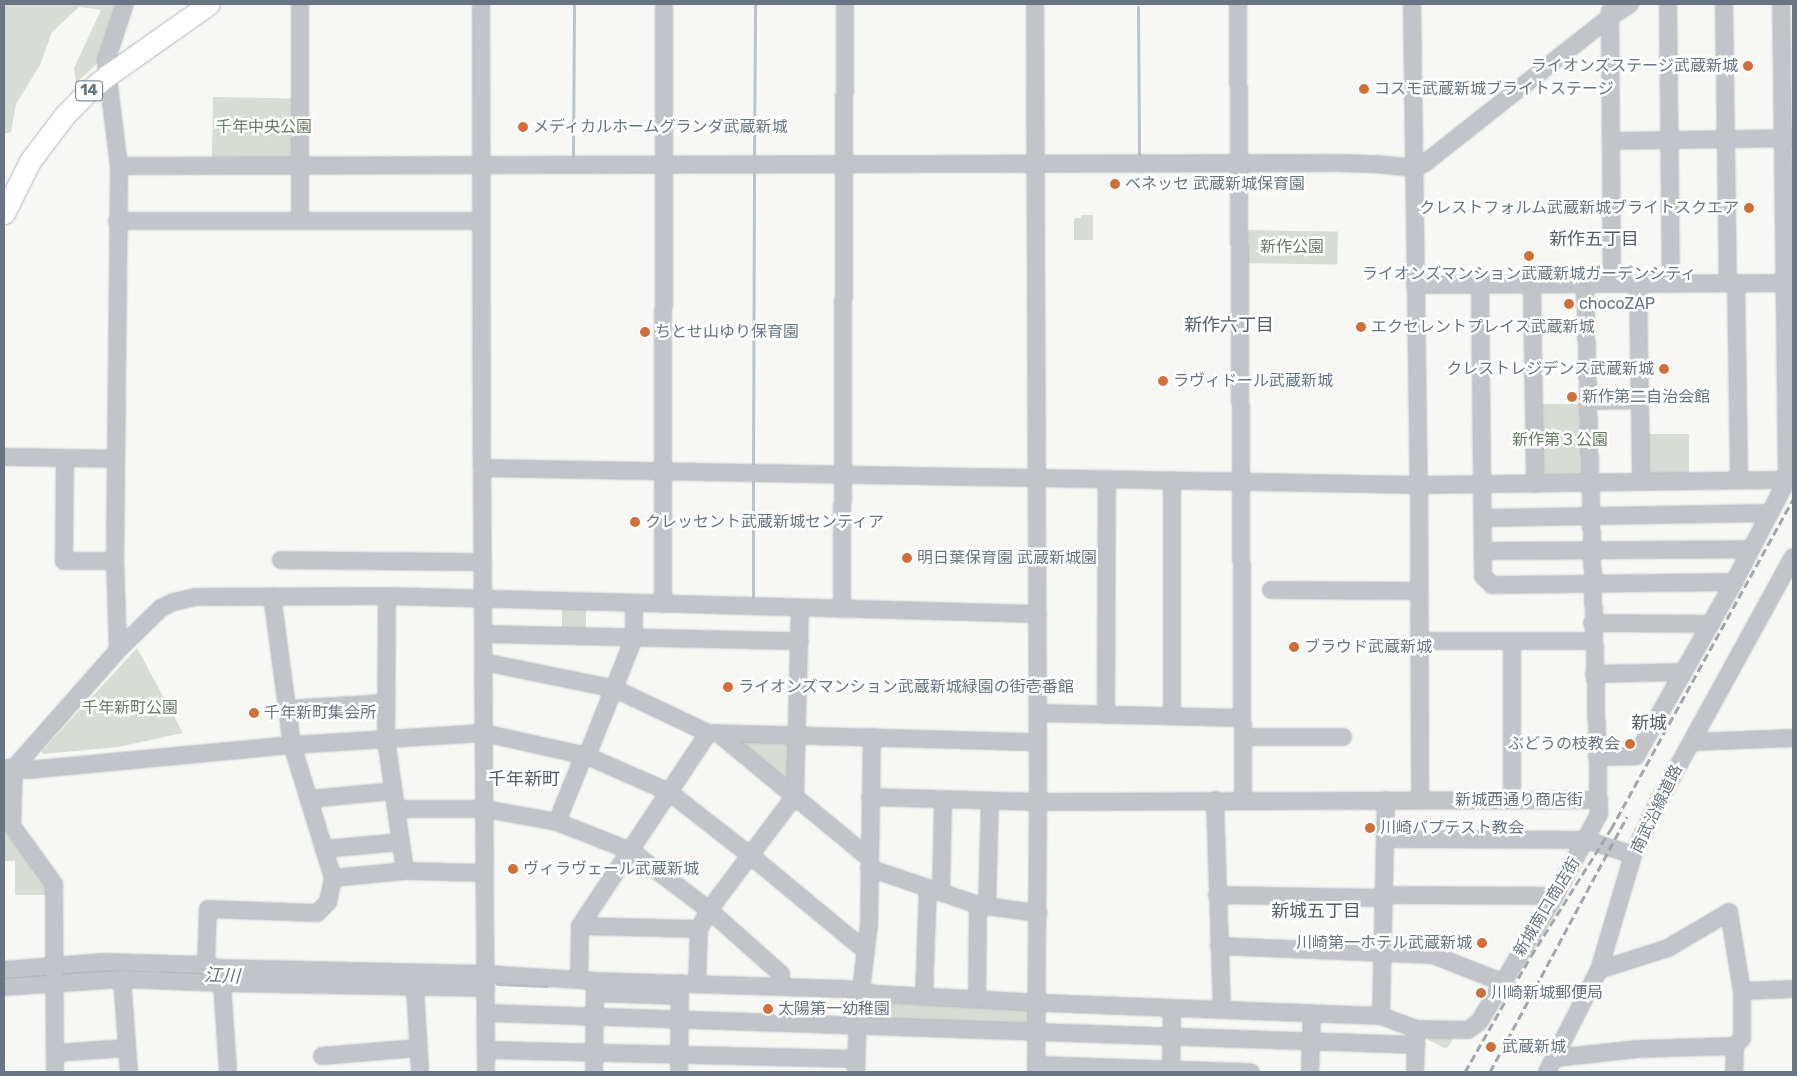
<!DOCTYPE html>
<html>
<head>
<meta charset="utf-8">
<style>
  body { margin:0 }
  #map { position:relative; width:1797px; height:1076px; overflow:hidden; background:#f7f8f5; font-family:Rubik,"Noto Sans JP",sans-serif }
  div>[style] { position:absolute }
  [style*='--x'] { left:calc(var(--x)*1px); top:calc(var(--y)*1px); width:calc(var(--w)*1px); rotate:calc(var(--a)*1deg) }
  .green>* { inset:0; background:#d7dcd5; transform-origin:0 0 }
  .stream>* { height:3px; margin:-1.5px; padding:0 1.5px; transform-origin:1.5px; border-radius:1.5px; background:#bbc3c9 }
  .river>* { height:20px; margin:-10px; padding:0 10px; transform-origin:10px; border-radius:10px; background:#bbc3c9 }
  .roads { filter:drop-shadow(0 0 1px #b2b6ba) drop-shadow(0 0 1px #b2b6ba) }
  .minor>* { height:16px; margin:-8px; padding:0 8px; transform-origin:8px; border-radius:8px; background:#c1c4c8 }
  .major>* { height:21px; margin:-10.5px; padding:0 10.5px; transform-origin:10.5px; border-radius:10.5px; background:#fff }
  .rail>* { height:3px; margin-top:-1.5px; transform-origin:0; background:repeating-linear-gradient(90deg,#a3a7ad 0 8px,transparent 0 12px) }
  .dots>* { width:14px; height:14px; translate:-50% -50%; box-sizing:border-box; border:2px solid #fff; border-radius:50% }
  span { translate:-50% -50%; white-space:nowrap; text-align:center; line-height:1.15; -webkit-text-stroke:5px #fff; paint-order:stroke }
  .shield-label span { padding:1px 4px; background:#fff; border:1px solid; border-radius:4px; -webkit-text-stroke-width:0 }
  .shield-label { font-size:15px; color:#697583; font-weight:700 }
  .poi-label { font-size:16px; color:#697583 }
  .right { translate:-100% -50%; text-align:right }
  .left { translate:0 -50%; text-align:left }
  .park-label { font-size:16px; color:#697b67 }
  .street-label { font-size:16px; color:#697583 }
  .neighbourhood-label { font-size:18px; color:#565f69 }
  .water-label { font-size:18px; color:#65757f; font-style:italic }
  .frame { position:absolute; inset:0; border:5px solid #697583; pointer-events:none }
</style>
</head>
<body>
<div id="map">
  <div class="green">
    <i style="clip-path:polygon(4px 4px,122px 4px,102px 59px,76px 83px,74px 68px,101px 10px,79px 7px,52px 32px,40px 65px,16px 104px,11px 132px,4px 134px)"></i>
    <i style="left:213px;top:97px;width:81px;height:60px;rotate:1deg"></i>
    <i style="clip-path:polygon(1081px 215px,1093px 215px,1093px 240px,1074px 240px,1074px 218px,1081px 218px)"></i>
    <i style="left:1246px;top:230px;width:92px;height:33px;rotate:1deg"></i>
    <i style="left:1537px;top:404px;width:46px;height:73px"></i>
    <i style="clip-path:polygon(1646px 434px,1689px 434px,1689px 476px,1649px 476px,1646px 473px)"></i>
    <i style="left:562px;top:605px;width:24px;height:26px"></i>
    <i style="clip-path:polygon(137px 648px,183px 733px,118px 747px,43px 754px,42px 751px)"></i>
    <i style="clip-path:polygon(736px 739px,791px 740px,788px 786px)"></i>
    <i style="clip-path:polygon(4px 814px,4px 831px,46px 885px,46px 895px,15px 895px,15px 861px,4px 861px)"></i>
    <i style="left:866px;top:1003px;width:167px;height:19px;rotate:2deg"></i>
    <i style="clip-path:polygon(1430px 1035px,1451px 1036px,1453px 1039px,1448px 1047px,1444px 1048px,1427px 1039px)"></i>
  </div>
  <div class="stream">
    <i style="--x:1138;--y:7;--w:152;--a:89.6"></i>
    <i style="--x:573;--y:157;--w:153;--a:-89.6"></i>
    <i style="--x:754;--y:161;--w:157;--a:-89.6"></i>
    <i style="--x:753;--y:468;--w:299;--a:-89.8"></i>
    <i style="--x:753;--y:599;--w:122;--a:-90"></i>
    <i style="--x:497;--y:984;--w:50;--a:2.3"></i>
  </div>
  <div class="river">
    <i style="--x:163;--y:973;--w:73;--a:1.6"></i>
    <i style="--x:4;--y:980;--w:48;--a:-7.1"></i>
    <i style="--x:52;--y:974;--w:59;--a:-1"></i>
  </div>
  <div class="roads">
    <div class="minor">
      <i style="--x:481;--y:4;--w:464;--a:89.9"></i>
      <i style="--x:482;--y:468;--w:604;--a:89.62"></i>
      <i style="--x:1035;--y:4;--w:798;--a:89.78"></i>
      <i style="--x:1038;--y:802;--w:270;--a:90.4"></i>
      <i style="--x:1238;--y:4;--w:796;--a:89.64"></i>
      <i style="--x:1412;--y:4;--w:481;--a:89.2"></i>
      <i style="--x:1419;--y:485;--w:315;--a:89.8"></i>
      <i style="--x:1668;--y:4;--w:280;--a:89.4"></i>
      <i style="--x:1724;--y:4;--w:279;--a:89.2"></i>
      <i style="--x:1610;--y:11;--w:273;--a:89.6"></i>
      <i style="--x:1611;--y:141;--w:182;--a:-0.9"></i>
      <i style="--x:119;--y:166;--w:1221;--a:-0.14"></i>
      <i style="--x:1340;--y:163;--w:36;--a:2"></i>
      <i style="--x:1376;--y:164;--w:39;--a:6"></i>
      <i style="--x:1415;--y:168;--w:11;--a:-27"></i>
      <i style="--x:1425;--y:163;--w:236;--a:-38.3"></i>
      <i style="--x:1610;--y:17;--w:24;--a:-33"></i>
      <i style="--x:117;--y:221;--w:364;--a:0"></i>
      <i style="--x:300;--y:221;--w:217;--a:-90"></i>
      <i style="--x:1736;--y:283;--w:197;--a:89.1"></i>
      <i style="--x:1638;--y:284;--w:198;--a:89.1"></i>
      <i style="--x:1415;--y:285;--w:370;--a:-0.3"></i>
      <i style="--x:1480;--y:285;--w:291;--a:89.4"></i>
      <i style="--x:1483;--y:576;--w:13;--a:45"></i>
      <i style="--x:1492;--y:585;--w:242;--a:-0.7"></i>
      <i style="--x:1532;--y:285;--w:199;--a:89.1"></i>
      <i style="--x:1587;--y:401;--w:53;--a:-1.1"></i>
      <i style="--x:4;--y:457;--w:112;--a:1"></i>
      <i style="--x:65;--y:458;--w:103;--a:90.6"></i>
      <i style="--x:64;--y:561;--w:51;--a:0"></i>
      <i style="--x:482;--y:468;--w:937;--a:1.04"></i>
      <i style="--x:1419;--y:485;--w:368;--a:-0.8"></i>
      <i style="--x:1483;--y:518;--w:287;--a:-1"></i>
      <i style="--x:1483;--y:551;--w:267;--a:-0.4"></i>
      <i style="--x:281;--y:560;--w:202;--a:0.6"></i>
      <i style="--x:1271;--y:590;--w:148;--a:0.4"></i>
      <i style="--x:387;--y:596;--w:143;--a:90.4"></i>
      <i style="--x:386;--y:739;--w:133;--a:81.8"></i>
      <i style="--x:663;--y:604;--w:600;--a:-89.9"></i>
      <i style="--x:842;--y:609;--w:605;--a:-89.72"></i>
      <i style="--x:1592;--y:623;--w:119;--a:0.5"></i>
      <i style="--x:484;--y:634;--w:316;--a:1.3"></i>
      <i style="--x:1419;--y:641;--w:174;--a:0"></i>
      <i style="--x:1512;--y:642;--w:158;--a:90"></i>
      <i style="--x:118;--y:650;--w:89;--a:-91.9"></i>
      <i style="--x:115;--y:561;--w:395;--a:-89.4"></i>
      <i style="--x:119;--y:166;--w:106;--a:-97.1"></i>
      <i style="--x:106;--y:61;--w:60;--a:-71.6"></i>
      <i style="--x:484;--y:662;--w:134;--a:11.6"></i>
      <i style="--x:615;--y:689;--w:103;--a:25.3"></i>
      <i style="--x:708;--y:733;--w:330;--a:1.6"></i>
      <i style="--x:1594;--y:674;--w:90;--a:-1.3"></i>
      <i style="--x:287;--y:709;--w:99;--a:-3.5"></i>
      <i style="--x:1038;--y:713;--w:204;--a:1.4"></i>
      <i style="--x:1106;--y:715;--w:236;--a:-89.8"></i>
      <i style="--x:1172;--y:716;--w:236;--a:-90"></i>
      <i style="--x:719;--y:734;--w:196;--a:39.6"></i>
      <i style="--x:1243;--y:737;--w:100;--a:0"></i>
      <i style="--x:1692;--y:742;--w:101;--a:-2.3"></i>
      <i style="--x:587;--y:756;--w:127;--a:-68.3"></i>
      <i style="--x:634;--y:638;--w:34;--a:-90"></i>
      <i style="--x:1597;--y:757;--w:39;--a:-1"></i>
      <i style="--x:1636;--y:756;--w:200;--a:-60.6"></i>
      <i style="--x:1734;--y:582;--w:115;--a:-62.5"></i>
      <i style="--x:1787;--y:480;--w:476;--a:-90.7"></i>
      <i style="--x:6;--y:768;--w:22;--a:5"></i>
      <i style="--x:28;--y:770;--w:265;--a:-5.4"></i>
      <i style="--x:292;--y:745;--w:192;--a:-3.6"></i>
      <i style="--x:484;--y:733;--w:106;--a:12.6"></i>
      <i style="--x:587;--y:756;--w:90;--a:23.7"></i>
      <i style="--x:669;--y:792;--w:104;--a:38"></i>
      <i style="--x:751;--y:856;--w:149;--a:39.6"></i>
      <i style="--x:870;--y:797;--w:168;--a:1.7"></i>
      <i style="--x:1038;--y:802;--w:561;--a:-0.2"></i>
      <i style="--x:309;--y:799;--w:84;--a:-5.4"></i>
      <i style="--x:1215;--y:800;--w:209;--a:88.1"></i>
      <i style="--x:396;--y:809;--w:89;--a:0"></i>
      <i style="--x:485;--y:809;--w:73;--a:10.2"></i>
      <i style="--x:557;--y:822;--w:79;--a:21.4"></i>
      <i style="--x:631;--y:851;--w:98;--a:37.1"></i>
      <i style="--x:709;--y:910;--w:96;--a:41.6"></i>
      <i style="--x:781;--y:974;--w:13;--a:94"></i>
      <i style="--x:557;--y:822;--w:72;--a:-68.1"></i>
      <i style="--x:1385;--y:839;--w:201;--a:0.3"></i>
      <i style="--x:1586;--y:840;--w:49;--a:17.7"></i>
      <i style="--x:324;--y:849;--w:77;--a:-5.2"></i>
      <i style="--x:869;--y:868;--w:115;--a:18.7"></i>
      <i style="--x:978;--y:905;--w:61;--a:7.6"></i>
      <i style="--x:333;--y:878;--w:72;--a:-5.6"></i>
      <i style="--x:405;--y:871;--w:80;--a:1.4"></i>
      <i style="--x:941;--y:892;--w:91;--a:-88.7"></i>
      <i style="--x:1217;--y:895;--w:166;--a:1"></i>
      <i style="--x:1383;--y:895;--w:172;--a:0.3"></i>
      <i style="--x:987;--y:907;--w:106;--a:-88.4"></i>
      <i style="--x:580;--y:926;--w:119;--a:1.4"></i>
      <i style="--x:1219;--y:946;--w:214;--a:2.4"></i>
      <i style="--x:1433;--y:955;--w:74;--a:21.4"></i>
      <i style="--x:206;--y:965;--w:56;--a:-88"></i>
      <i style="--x:208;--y:909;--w:109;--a:2.1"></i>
      <i style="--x:317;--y:913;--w:16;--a:-45"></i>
      <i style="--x:328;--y:902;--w:25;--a:-78"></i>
      <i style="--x:333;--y:878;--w:139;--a:-107.1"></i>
      <i style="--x:292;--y:745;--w:150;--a:-97.6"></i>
      <i style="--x:4;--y:970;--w:99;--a:-4.6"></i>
      <i style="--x:103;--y:962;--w:103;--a:1.7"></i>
      <i style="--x:206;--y:965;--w:11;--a:15"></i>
      <i style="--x:217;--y:968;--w:269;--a:1.3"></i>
      <i style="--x:486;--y:974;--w:109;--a:3.7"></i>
      <i style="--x:595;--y:981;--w:251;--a:1.8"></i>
      <i style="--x:846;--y:989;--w:31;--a:9"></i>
      <i style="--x:877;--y:994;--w:167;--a:3.1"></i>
      <i style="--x:1044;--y:1003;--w:337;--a:2.2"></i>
      <i style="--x:1381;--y:1016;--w:37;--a:20"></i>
      <i style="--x:1416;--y:1029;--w:52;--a:1.1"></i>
      <i style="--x:1468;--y:1030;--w:14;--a:-36"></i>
      <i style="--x:1479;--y:1022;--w:147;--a:-58.9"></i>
      <i style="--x:1555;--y:896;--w:93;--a:-61.8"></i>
      <i style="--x:1599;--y:814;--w:530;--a:-91.51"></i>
      <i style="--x:1599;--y:970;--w:72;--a:-17.7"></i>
      <i style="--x:1668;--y:948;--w:71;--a:-30.5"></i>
      <i style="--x:1729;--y:912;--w:80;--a:80.7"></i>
      <i style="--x:1742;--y:991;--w:47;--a:90"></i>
      <i style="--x:1742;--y:1038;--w:11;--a:131"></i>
      <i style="--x:1735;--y:1046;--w:26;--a:92"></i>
      <i style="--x:122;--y:979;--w:93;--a:85.7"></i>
      <i style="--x:579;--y:980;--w:54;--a:-88.9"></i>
      <i style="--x:580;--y:926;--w:232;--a:-56.4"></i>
      <i style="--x:222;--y:983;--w:89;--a:86.1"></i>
      <i style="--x:697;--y:983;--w:54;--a:-87.9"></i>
      <i style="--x:699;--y:929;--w:21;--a:-62"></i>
      <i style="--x:709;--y:910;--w:143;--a:-53"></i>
      <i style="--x:795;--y:796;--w:188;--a:-88.5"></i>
      <i style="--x:4;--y:987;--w:118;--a:-3.9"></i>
      <i style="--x:122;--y:979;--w:100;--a:2.3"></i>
      <i style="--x:222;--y:983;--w:264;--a:1.1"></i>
      <i style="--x:415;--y:987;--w:85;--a:86.6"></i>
      <i style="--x:1742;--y:991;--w:51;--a:-2.2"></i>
      <i style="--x:595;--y:993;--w:85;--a:2"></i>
      <i style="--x:924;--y:996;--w:108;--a:-87.9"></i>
      <i style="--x:977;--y:999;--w:94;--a:-89.4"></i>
      <i style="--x:488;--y:1013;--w:929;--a:1.97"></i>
      <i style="--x:1381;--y:1016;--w:216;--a:-88.7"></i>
      <i style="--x:487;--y:1050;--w:369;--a:1.4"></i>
      <i style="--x:55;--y:1053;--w:72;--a:-4"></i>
      <i style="--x:322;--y:1056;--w:96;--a:-4.8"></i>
      <i style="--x:1555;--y:1058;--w:83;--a:-6.2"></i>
      <i style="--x:1638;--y:1049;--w:97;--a:-1.8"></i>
      <i style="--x:1036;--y:1065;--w:215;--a:1.9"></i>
      <i style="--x:55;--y:1072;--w:188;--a:-90.3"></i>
      <i style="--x:54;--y:884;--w:72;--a:-125.9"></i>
      <i style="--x:12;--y:826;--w:58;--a:-88"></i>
      <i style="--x:14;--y:768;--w:157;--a:-48.6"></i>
      <i style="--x:118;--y:650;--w:60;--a:-44.3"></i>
      <i style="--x:161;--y:608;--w:14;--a:-25"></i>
      <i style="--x:174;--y:602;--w:22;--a:-13"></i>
      <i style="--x:195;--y:597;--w:192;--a:-0.3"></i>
      <i style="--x:387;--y:596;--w:651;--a:1.58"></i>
      <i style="--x:594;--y:1072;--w:91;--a:-89.4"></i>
      <i style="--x:679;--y:1072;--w:89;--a:-89.4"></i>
      <i style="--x:856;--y:1072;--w:59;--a:-88.1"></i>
      <i style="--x:858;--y:1013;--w:89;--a:-82.9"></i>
      <i style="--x:869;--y:925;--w:188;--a:-89.1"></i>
      <i style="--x:1171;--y:1072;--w:64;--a:-89.1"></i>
      <i style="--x:1310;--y:1072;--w:59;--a:-88.1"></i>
      <i style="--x:1415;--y:1072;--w:36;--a:-88"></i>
      <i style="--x:1547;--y:1072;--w:114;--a:-63"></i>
      <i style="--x:1599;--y:970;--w:120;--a:-73.5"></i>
      <i style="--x:1633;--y:855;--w:52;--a:-64.9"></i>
      <i style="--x:1655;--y:808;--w:286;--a:-61.2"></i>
    </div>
    <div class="major">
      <i style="--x:4;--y:213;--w:58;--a:-63.4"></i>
      <i style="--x:30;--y:161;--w:56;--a:-52.9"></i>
      <i style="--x:64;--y:116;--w:30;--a:-46"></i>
      <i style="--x:85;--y:94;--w:30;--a:-40"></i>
      <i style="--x:108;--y:75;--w:123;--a:-35.1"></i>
    </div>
  </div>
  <div class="rail">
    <i style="--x:1465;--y:1072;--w:133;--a:-60.4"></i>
    <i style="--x:1531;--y:956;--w:150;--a:-57.8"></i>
    <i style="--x:1611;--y:829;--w:377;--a:-61.1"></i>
    <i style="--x:1490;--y:1072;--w:290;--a:-61.8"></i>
  </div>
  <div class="dots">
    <i style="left:1748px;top:66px;background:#d46e38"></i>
    <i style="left:1364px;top:89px;background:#d46e38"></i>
    <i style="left:523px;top:127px;background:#d46e38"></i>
    <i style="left:1115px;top:184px;background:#d46e38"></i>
    <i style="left:1749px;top:208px;background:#d46e38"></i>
    <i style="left:1529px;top:256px;background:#d46e38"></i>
    <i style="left:1569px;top:304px;background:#d46e38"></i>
    <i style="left:1361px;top:327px;background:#d46e38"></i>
    <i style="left:645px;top:332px;background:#d46e38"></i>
    <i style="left:1664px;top:369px;background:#d46e38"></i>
    <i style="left:1163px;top:381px;background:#d46e38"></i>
    <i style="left:1572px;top:397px;background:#d46e38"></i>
    <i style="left:635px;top:522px;background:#d46e38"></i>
    <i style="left:907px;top:558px;background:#d46e38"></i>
    <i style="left:1294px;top:647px;background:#d46e38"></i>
    <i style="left:728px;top:687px;background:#d46e38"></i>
    <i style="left:254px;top:713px;background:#d46e38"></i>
    <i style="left:1630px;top:744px;background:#d46e38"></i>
    <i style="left:1370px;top:828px;background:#d46e38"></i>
    <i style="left:513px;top:869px;background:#d46e38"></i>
    <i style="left:1482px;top:943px;background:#d46e38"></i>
    <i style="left:1481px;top:993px;background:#d46e38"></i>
    <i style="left:768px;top:1009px;background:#d46e38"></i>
    <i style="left:1491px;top:1047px;background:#d46e38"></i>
  </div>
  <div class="shield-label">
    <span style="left:89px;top:91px">14</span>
  </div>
  <div class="poi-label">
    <span class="right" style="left:1738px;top:66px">ライオンズステージ武蔵新城</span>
    <span class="left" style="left:1374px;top:89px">コスモ武蔵新城ブライトステージ</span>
    <span class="left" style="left:533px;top:127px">メディカルホームグランダ武蔵新城</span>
    <span class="left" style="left:1125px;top:184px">ベネッセ 武蔵新城保育園</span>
    <span class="right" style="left:1739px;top:208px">クレストフォルム武蔵新城ブライトスクエア</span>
    <span style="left:1529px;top:274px">ライオンズマンション武蔵新城ガーデンシティ</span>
    <span class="left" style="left:1579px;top:304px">chocoZAP</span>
    <span class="left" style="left:1371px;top:327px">エクセレントプレイス武蔵新城</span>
    <span class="left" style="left:655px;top:332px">ちとせ山ゆり保育園</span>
    <span class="right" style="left:1654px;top:369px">クレストレジデンス武蔵新城</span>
    <span class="left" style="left:1173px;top:381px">ラヴィドール武蔵新城</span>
    <span class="left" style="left:1582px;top:397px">新作第二自治会館</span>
    <span class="left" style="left:645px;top:522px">クレッセント武蔵新城センティア</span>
    <span class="left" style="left:917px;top:558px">明日葉保育園 武蔵新城園</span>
    <span class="left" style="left:1304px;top:647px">ブラウド武蔵新城</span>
    <span class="left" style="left:738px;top:687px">ライオンズマンション武蔵新城緑園の街壱番館</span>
    <span class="left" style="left:264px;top:713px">千年新町集会所</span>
    <span class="right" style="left:1620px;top:744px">ぶどうの枝教会</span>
    <span class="left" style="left:1380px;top:828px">川崎バプテスト教会</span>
    <span class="left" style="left:523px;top:869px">ヴィラヴェール武蔵新城</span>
    <span class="right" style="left:1472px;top:943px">川崎第一ホテル武蔵新城</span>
    <span class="left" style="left:1491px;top:993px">川崎新城郵便局</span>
    <span class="left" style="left:778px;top:1009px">太陽第一幼稚園</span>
    <span class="left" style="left:1502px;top:1047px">武蔵新城</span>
  </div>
  <div class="park-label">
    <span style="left:264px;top:127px">千年中央公園</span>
    <span style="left:1292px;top:247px">新作公園</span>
    <span style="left:1560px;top:440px">新作第３公園</span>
    <span style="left:130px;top:708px">千年新町公園</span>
  </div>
  <div class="street-label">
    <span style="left:1519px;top:800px">新城西通り商店街</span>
    <span style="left:1657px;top:809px;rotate:-64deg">南武沿線道路</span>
    <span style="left:1547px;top:907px;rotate:-59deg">新城南口商店街</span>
  </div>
  <div class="neighbourhood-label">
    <span style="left:1594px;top:239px">新作五丁目</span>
    <span style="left:1229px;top:325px">新作六丁目</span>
    <span style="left:1649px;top:723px">新城</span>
    <span style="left:524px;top:779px">千年新町</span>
    <span style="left:1316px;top:911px">新城五丁目</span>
  </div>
  <div class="water-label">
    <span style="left:222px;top:976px;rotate:2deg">江川</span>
  </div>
  <div class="frame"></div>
</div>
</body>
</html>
